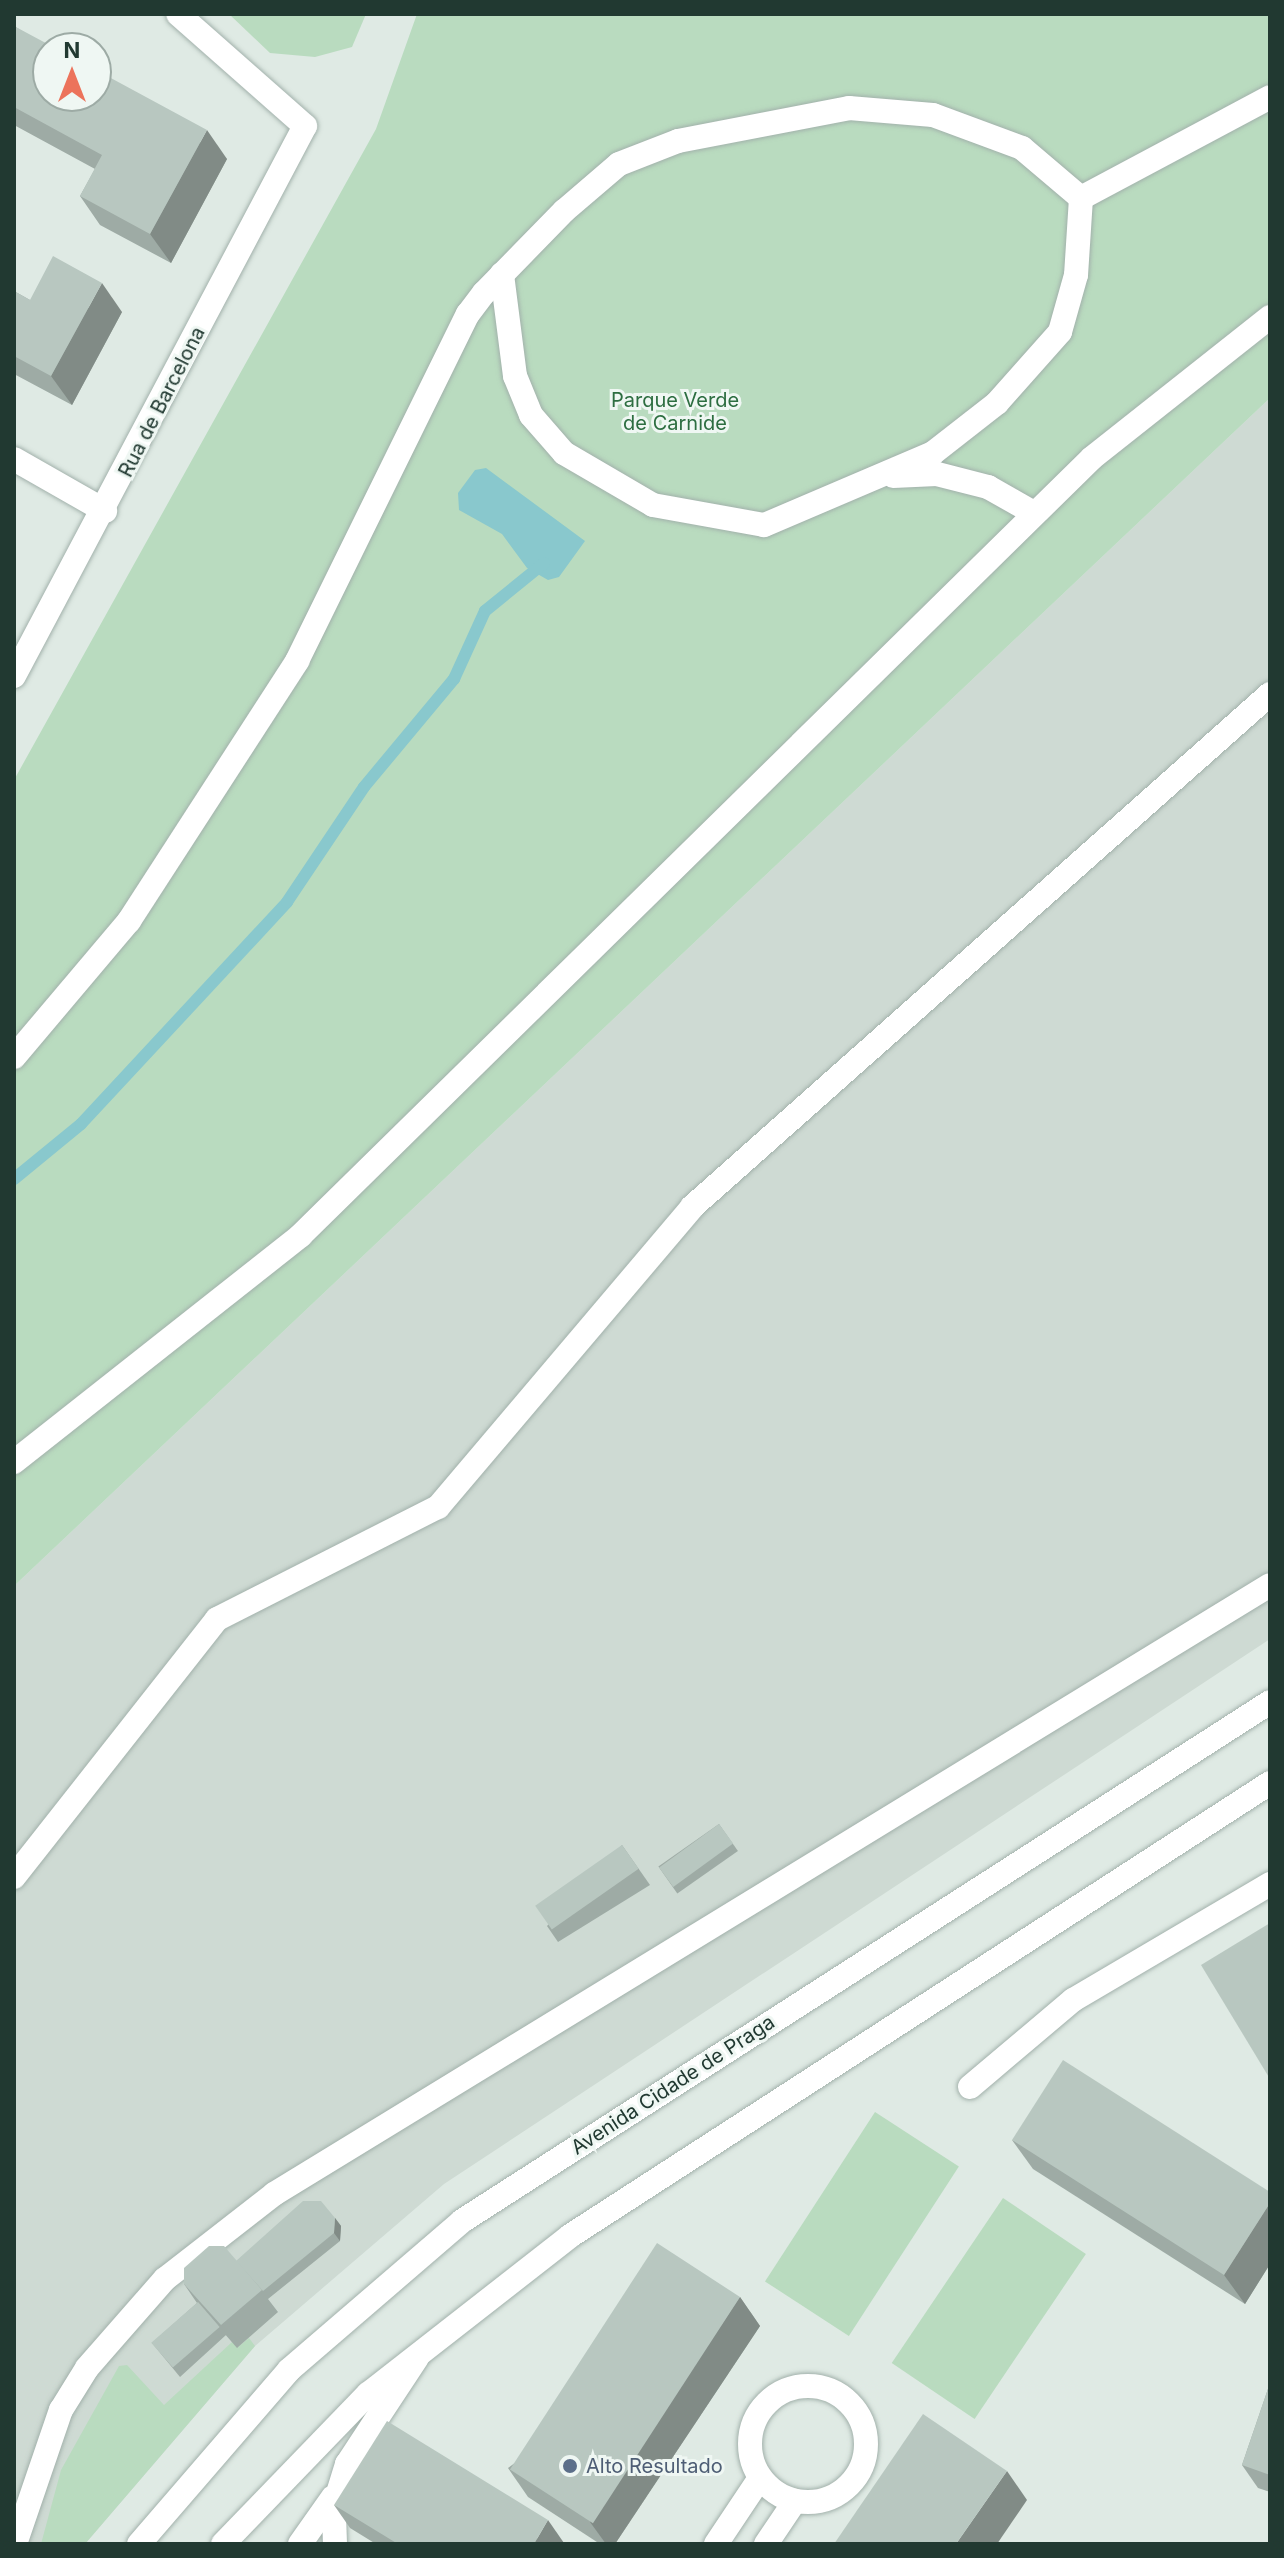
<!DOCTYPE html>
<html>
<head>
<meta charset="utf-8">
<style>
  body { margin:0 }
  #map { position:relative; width:1284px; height:2558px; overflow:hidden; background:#dfeae4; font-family:Inter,sans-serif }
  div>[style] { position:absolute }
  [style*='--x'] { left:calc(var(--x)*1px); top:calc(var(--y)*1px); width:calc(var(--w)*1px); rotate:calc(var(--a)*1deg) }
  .built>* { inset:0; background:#cedad3 }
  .green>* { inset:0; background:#b9dbbf; transform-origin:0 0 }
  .water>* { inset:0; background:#89c8cd }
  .stream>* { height:12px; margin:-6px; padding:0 6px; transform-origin:6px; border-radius:6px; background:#89c8cd }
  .roads { filter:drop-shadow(0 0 2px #a2b1ab) drop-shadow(0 0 2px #a2b1ab) }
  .service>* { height:24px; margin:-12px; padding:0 12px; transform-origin:12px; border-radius:12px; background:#fff }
  .pedestrian>* { height:24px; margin:-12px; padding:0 12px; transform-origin:12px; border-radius:12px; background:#fff }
  .minor>* { height:24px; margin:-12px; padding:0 12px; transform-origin:12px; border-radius:12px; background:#fff }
  .minor>.ring { margin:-12px; padding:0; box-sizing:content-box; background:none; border:24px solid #fff; border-radius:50% }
  .secondary>* { height:24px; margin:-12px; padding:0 12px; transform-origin:12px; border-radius:12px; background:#fff }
  .wall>* { inset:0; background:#9eaba5; transform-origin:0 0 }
  .shaded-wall>* { inset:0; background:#818b86 }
  .building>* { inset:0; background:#b8c7c0; transform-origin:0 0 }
  .dots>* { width:22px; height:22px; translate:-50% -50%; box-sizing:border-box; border:4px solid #eff7f3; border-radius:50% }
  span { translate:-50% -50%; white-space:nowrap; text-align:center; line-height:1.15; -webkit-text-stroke:6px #eff7f3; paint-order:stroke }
  .park-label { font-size:20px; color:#2d6e41 }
  .street-label { font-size:20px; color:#213931 }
  .service-label { font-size:20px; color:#4e5e75 }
  .left { translate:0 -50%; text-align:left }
  .frame { position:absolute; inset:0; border:16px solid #213931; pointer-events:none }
  .north { position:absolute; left:32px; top:32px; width:80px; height:80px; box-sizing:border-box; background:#eff7f3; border:2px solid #9daba5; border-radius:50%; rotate:0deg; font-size:22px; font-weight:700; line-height:32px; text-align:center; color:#213931 }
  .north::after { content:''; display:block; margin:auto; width:28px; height:36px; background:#ec735b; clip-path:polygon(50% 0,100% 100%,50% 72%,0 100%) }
</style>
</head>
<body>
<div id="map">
  <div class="built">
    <i style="clip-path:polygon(1270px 398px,1270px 1639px,444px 2184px,255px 2346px,85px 2544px,14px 2544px,14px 1586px)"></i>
  </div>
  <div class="green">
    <i style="clip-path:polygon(229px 14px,366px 14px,352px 47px,315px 57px,270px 53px)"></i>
    <i style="clip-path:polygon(417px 14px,1270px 14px,1270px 398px,14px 1586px,14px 780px,376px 129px)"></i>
    <i style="left:875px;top:2112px;width:100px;height:202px;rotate:33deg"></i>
    <i style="left:1003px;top:2198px;width:100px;height:199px;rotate:34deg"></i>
    <i style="clip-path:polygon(249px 2338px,255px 2346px,85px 2544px,41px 2544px,61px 2470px,119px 2366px,127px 2365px,164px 2405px,232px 2342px,238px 2347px)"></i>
  </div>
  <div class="water">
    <i style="clip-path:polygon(486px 468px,585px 541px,559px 577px,548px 580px,527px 568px,502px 534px,459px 510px,458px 493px,475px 470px)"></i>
  </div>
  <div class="stream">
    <i style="--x:14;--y:1179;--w:87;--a:-39.4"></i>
    <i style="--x:81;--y:1124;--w:303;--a:-47.1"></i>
    <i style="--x:287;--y:902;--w:138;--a:-56.2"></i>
    <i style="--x:364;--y:787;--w:141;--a:-50.2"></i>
    <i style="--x:454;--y:679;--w:75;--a:-65.5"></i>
    <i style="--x:485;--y:611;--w:76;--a:-39.1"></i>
  </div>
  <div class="roads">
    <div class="service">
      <i style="--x:14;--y:1462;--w:365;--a:-38.3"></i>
      <i style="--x:300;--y:1236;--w:1110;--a:-44.49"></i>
      <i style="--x:1092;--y:458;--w:227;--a:-38.4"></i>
      <i style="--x:14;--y:1877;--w:328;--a:-51.8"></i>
      <i style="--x:217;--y:1619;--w:248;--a:-26.9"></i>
      <i style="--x:438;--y:1507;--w:393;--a:-49.7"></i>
      <i style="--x:692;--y:1207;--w:773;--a:-41.59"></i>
      <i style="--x:15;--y:2544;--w:142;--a:-71.1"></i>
      <i style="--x:61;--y:2410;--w:49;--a:-58.2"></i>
      <i style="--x:87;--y:2368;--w:118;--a:-48.8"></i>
      <i style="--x:165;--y:2279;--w:138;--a:-37.9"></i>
      <i style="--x:274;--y:2194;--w:1167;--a:-31.44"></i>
    </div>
    <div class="pedestrian">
      <i style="--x:1081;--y:198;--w:214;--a:-28.1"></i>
      <i style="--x:893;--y:476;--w:44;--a:-2.6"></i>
      <i style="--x:937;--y:474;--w:53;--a:14.3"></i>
      <i style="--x:988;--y:487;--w:53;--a:29.5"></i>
      <i style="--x:14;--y:1057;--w:178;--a:-49.8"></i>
      <i style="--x:129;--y:921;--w:310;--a:-57.1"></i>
      <i style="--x:297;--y:661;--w:387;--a:-63.8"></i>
      <i style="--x:468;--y:314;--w:26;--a:-53"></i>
      <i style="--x:484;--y:293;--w:115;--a:-45.7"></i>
      <i style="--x:564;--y:211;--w:72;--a:-40.5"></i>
      <i style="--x:619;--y:164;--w:63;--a:-21.3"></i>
      <i style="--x:678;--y:141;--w:174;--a:-10.9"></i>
      <i style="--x:849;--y:108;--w:84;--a:4.8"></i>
      <i style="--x:933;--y:115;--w:95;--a:20.3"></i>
      <i style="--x:1022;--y:148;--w:77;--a:40.3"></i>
      <i style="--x:1081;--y:198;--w:77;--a:93.7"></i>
      <i style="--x:1076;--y:275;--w:59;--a:105.7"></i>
      <i style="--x:1060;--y:332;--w:95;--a:131.6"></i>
      <i style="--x:997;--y:403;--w:81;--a:142"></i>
      <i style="--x:933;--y:453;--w:184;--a:156.9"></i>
      <i style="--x:764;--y:525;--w:113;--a:-169.8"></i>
      <i style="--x:653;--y:505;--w:103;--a:-149.7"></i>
      <i style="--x:564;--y:453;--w:50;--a:-131"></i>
      <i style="--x:531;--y:415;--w:42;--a:-112.3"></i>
      <i style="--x:515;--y:376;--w:103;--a:-97.3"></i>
    </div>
    <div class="minor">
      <i style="--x:14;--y:459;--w:105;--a:29.7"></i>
      <i style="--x:14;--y:676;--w:622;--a:-62.12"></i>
      <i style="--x:305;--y:126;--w:169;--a:-138.6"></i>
      <i style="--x:970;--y:2087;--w:135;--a:-40.2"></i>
      <i style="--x:1073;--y:2000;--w:229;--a:-30.5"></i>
      <i class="ring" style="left:750px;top:2386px;width:92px;height:92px"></i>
      <i style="--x:300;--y:2544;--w:57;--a:-54.9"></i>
      <i style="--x:335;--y:2544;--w:38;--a:-92"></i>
      <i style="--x:334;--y:2506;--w:44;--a:-72.8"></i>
      <i style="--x:347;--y:2464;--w:127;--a:-56.6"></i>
      <i style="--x:716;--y:2544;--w:79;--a:-56.3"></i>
      <i style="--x:766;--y:2544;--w:52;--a:-56"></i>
    </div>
    <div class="secondary">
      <i style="--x:139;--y:2544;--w:230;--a:-49.2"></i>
      <i style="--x:289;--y:2370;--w:228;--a:-40.7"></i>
      <i style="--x:462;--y:2221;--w:960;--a:-32.71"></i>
      <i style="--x:223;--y:2544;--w:209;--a:-46"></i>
      <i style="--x:368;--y:2394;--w:256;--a:-38"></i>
      <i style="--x:570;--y:2236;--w:834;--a:-32.91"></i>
    </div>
  </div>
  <div class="wall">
    <i style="clip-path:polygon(14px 26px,227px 159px,171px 263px,100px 225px,80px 196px,95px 169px,14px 125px)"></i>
    <i style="clip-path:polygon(14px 291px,30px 300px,122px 312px,72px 405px,14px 374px)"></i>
    <i style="left:719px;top:1824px;width:33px;height:74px;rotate:55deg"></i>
    <i style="clip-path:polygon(622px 1845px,650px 1885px,558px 1942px,547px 1926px)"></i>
    <i style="clip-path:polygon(1012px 2140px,1270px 2192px,1270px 2264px,1245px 2304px,1033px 2169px)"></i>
    <i style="clip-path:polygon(335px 2218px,341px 2226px,340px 2241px,268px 2299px,278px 2312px,237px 2348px,224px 2333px,226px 2335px,180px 2377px,152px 2343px,197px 2303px,184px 2284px)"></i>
    <i style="clip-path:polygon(740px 2297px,760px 2326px,615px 2544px,600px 2544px,528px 2497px,508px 2468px)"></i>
    <i style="clip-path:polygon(1270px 2383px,1270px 2492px,1258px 2488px,1242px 2465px)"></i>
    <i style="clip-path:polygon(334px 2505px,564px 2543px,376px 2544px,350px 2528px)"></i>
  </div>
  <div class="shaded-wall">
    <i style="clip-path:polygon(207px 130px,227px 159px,171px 263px,150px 234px)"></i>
    <i style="clip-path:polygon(102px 283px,122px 312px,72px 405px,51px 376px)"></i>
    <i style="clip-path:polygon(1270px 2203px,1270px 2264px,1245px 2304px,1224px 2275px)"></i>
    <i style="clip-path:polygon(335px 2218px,341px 2226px,340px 2241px,334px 2233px)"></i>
    <i style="clip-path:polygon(740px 2297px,760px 2326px,615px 2544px,606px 2544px,590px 2522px)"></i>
    <i style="clip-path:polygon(1007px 2471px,1027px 2500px,997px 2544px,956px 2544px)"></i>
    <i style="clip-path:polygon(548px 2520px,564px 2543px,564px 2544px,534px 2544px)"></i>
  </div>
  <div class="building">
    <i style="clip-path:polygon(14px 26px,55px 48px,48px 48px,48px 96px,96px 96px,96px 70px,207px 130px,150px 234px,80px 196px,102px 155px,14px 107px)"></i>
    <i style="clip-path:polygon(53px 256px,102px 283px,51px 376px,14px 356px,14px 291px,30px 300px)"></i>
    <i style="left:719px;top:1824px;width:24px;height:74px;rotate:54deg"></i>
    <i style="left:622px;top:1845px;width:29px;height:106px;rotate:55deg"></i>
    <i style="clip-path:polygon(1270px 1923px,1270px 2079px,1201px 1965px)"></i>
    <i style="clip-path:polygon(1063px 2060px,1270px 2192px,1270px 2203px,1224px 2275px,1012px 2140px)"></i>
    <i style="clip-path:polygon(303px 2201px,321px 2201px,335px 2218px,334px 2233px,263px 2291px,236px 2261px)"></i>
    <i style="left:657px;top:2243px;width:99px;height:270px;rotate:33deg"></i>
    <i style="clip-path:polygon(209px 2246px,224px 2246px,262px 2290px,221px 2325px,184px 2284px,184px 2268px)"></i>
    <i style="left:198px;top:2302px;width:33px;height:62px;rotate:49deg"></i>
    <i style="clip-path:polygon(1270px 2383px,1270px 2475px,1242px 2465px)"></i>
    <i style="clip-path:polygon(923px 2414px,1007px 2471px,956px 2544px,834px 2544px)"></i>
    <i style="clip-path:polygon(387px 2421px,548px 2520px,534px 2544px,398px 2544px,334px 2505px)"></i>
  </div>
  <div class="dots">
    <i style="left:570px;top:2466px;background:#5c6f8a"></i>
  </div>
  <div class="park-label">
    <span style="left:675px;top:412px">Parque Verde<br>de Carnide</span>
  </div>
  <div class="street-label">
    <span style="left:162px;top:402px;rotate:-63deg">Rua de Barcelona</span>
    <span style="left:673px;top:2085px;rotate:-33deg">Avenida Cidade de Praga</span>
  </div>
  <div class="service-label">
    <span class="left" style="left:586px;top:2466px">Alto Resultado</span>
  </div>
  <div class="frame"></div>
  <div class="north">N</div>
</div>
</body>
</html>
